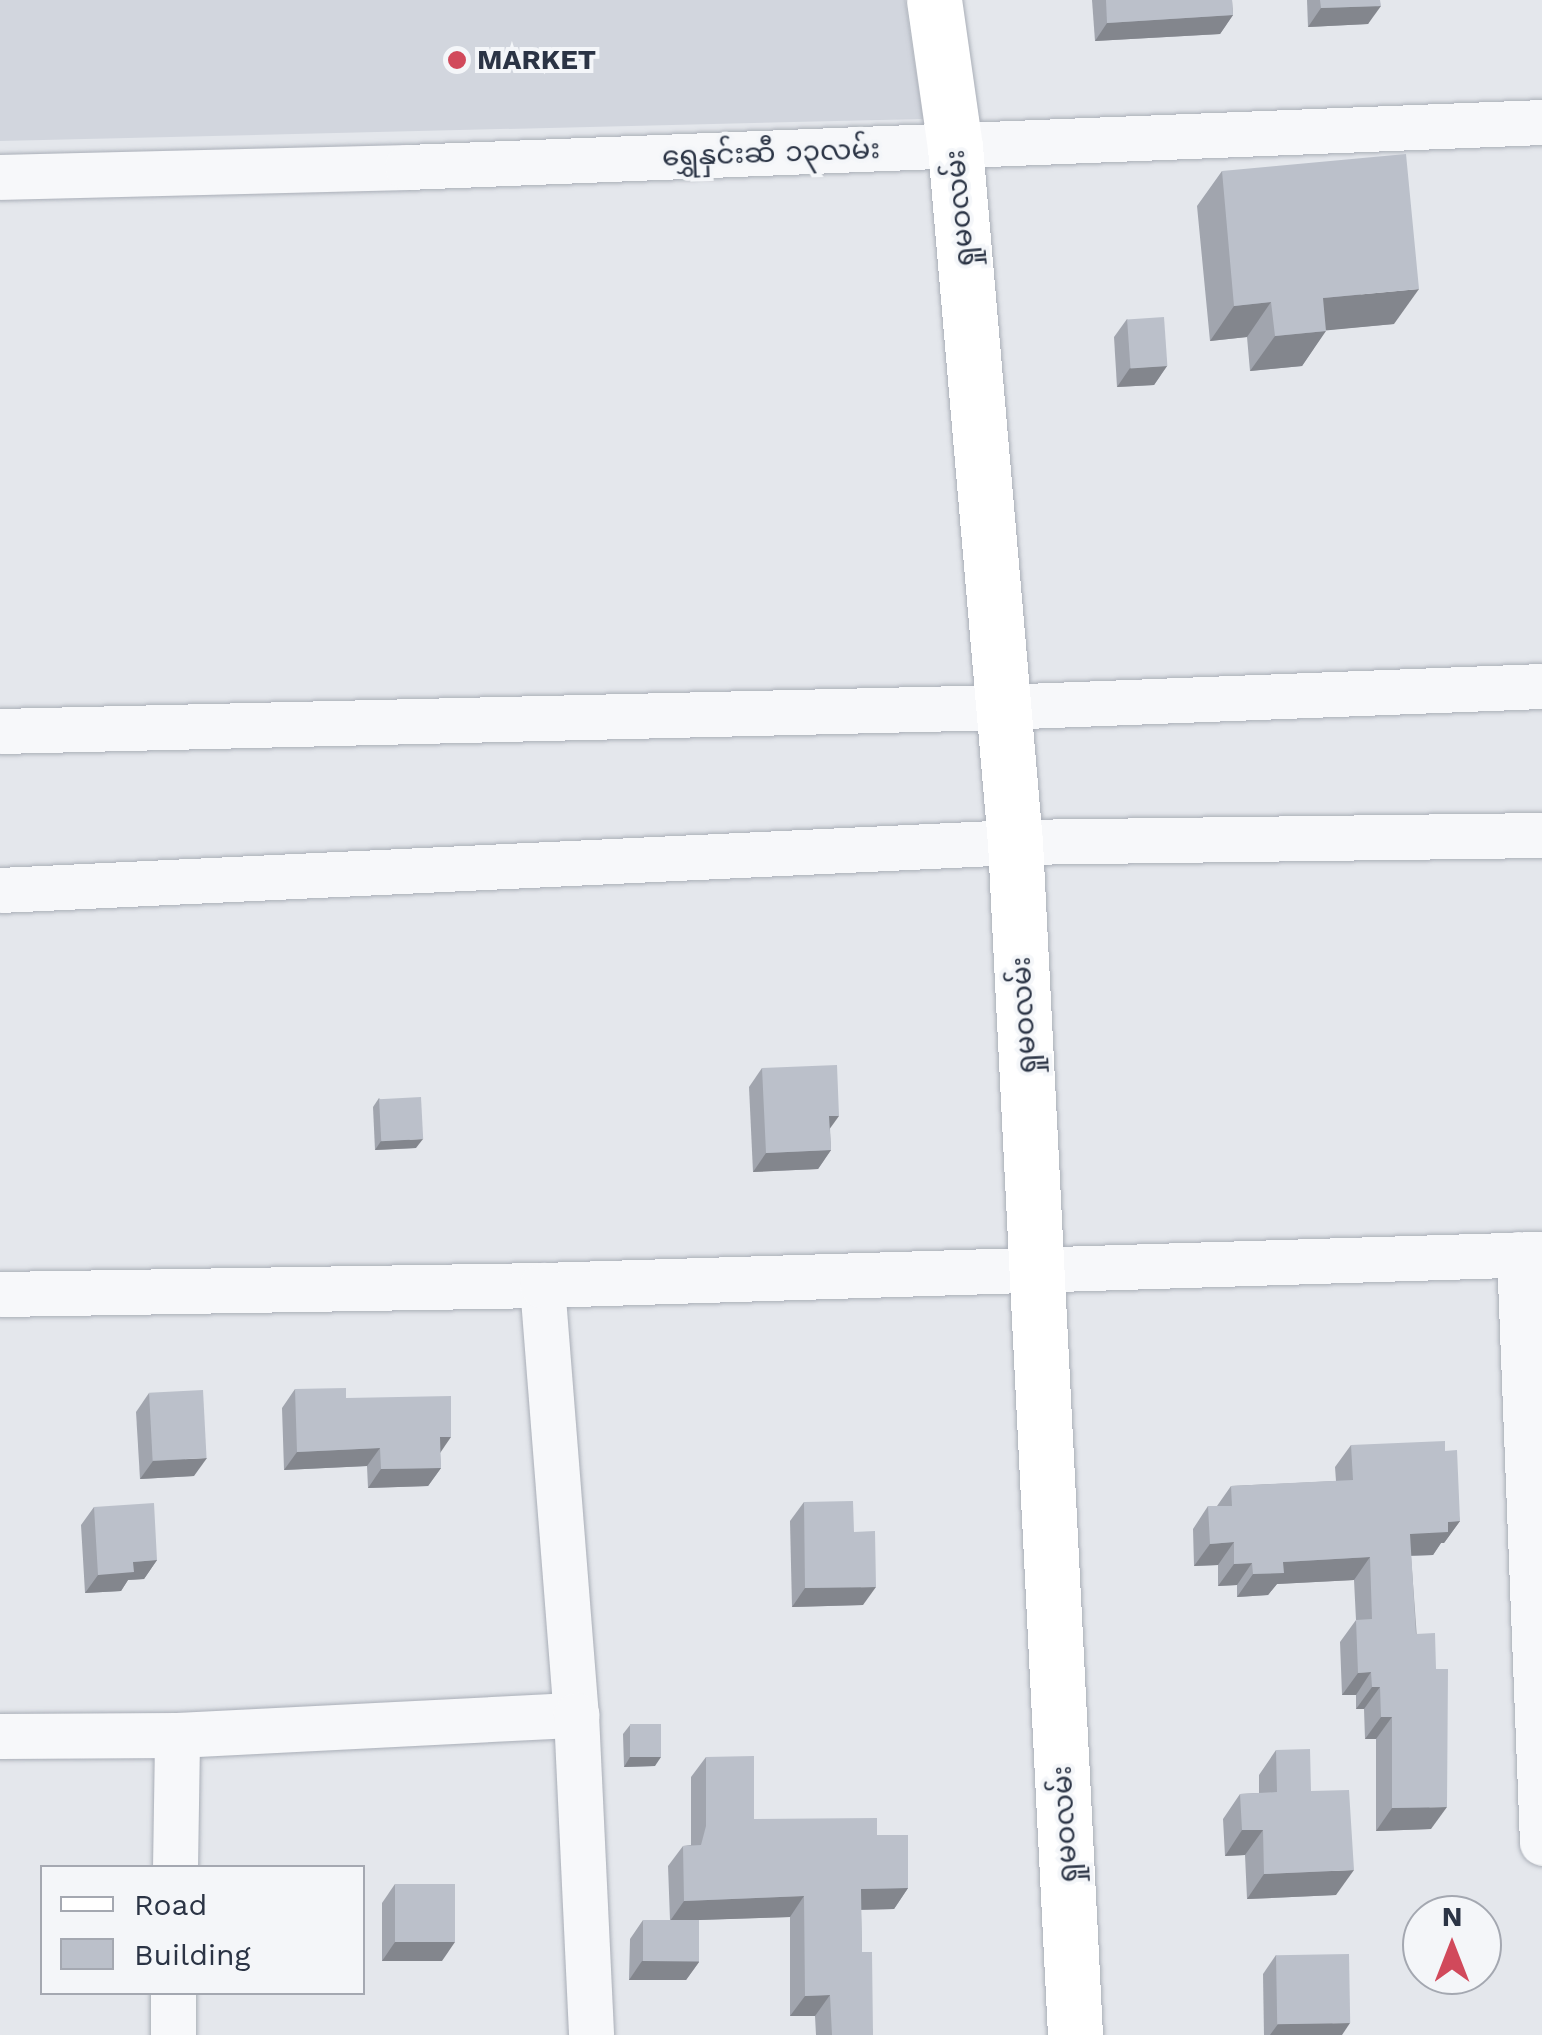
<!DOCTYPE html>
<html>
<head>
<meta charset="utf-8">
<style>
  body { margin:0 }
  #map { position:relative; width:1542px; height:2035px; overflow:hidden; background:#e4e7ec; font-family:"Work Sans","Noto Sans Myanmar",sans-serif }
  div>[style] { position:absolute }
  [style*='--x'] { left:calc(var(--x)*1px); top:calc(var(--y)*1px); width:calc(var(--w)*1px); rotate:calc(var(--a)*1deg) }
  .built>* { inset:0; background:#d2d6de }
  .roads { filter:drop-shadow(0 0 2px #a9aeb7) drop-shadow(0 0 2px #a9aeb7) }
  .street>* { height:45px; margin:-22.5px; padding:0 22.5px; transform-origin:22.5px; border-radius:22.5px; background:#f7f8fa }
  .secondary>* { height:55px; margin:-27.5px; padding:0 27.5px; transform-origin:27.5px; border-radius:27.5px; background:#fff }
  .wall>* { inset:0; background:#a1a5ae }
  .shaded-wall>* { inset:0; background:#83868d }
  .building>* { inset:0; background:#bbc0ca; transform-origin:0 0 }
  .dots>* { width:28px; height:28px; translate:-50% -50%; box-sizing:border-box; border:5px solid #f4f6f9; border-radius:50% }
  span { translate:-50% -50%; white-space:nowrap; text-align:center; line-height:1.15; -webkit-text-stroke:8px #f4f6f9; paint-order:stroke }
  .poi-label { font-size:28px; color:#2b3445; font-weight:700 }
  .left { translate:0 -50%; text-align:left }
  .street-label { font-size:28px; color:#2b3445 }
  .legend { position:absolute; left:40px; top:1865px; width:325px; height:130px; box-sizing:border-box; background:#f4f6f9; border:2px solid #a4a8b1; margin:0; padding:12px 18px; list-style:none; font-size:30px; color:#2b3445 }
  .legend li { display:flex; align-items:center; gap:20px; height:50px }
  .legend b { width:50px; border:2px solid #a4a8b1 }
  .north { position:absolute; left:1402px; top:1895px; width:100px; height:100px; box-sizing:border-box; background:#f4f6f9; border:2px solid #a4a8b1; border-radius:50%; rotate:0deg; font-size:28px; font-weight:700; line-height:40px; text-align:center; color:#2b3445 }
  .north::after { content:''; display:block; margin:auto; width:35px; height:45px; background:#d1495b; clip-path:polygon(50% 0,100% 100%,50% 72%,0 100%) }
</style>
</head>
<body>
<div id="map">
  <div class="built">
    <i style="clip-path:polygon(0 0,905px 0,923px 119px,0 141px)"></i>
  </div>
  <div class="roads">
    <div class="street">
      <i style="--x:0;--y:177;--w:407;--a:-1.4"></i>
      <i style="--x:407;--y:167;--w:1136;--a:-2.27"></i>
      <i style="--x:0;--y:731;--w:1000;--a:-1.37"></i>
      <i style="--x:1000;--y:707;--w:542;--a:-2.22"></i>
      <i style="--x:0;--y:890;--w:1016;--a:-2.71"></i>
      <i style="--x:1015;--y:842;--w:527;--a:-0.76"></i>
      <i style="--x:1519;--y:1254;--w:589;--a:87.76"></i>
      <i style="--x:542;--y:1285;--w:431;--a:85.5"></i>
      <i style="--x:0;--y:1294;--w:542;--a:-0.95"></i>
      <i style="--x:542;--y:1285;--w:1000;--a:-1.78"></i>
      <i style="--x:0;--y:1736;--w:177;--a:-0.3"></i>
      <i style="--x:177;--y:1735;--w:400;--a:-2.9"></i>
      <i style="--x:576;--y:1715;--w:320;--a:87.3"></i>
      <i style="--x:175;--y:1868;--w:133;--a:-89.1"></i>
      <i style="--x:173;--y:2035;--w:43;--a:-90"></i>
    </div>
    <div class="secondary">
      <i style="--x:934;--y:0;--w:148;--a:81.9"></i>
      <i style="--x:955;--y:147;--w:698;--a:85.07"></i>
      <i style="--x:1015;--y:842;--w:1195;--a:87.12"></i>
    </div>
  </div>
  <div class="wall">
    <i style="clip-path:polygon(1092px 0,1232px 0,1233px 15px,1220px 34px,1095px 41px)"></i>
    <i style="clip-path:polygon(1307px 0,1380px 0,1368px 24px,1308px 27px)"></i>
    <i style="clip-path:polygon(1222px 171px,1394px 324px,1326px 330px,1302px 366px,1250px 371px,1247px 337px,1210px 341px,1197px 206px)"></i>
    <i style="clip-path:polygon(1127px 319px,1167px 366px,1154px 385px,1117px 387px,1114px 337px)"></i>
    <i style="clip-path:polygon(762px 1068px,830px 1129px,831px 1150px,818px 1169px,753px 1172px,749px 1087px)"></i>
    <i style="clip-path:polygon(379px 1098px,416px 1148px,375px 1150px,373px 1107px)"></i>
    <i style="clip-path:polygon(295px 1389px,346px 1398px,440px 1453px,441px 1468px,428px 1486px,368px 1488px,367px 1466px,284px 1470px,282px 1408px)"></i>
    <i style="clip-path:polygon(149px 1393px,194px 1476px,140px 1479px,136px 1412px)"></i>
    <i style="clip-path:polygon(1351px 1445px,1445px 1451px,1460px 1521px,1444px 1543px,1441px 1543px,1433px 1555px,1411px 1556px,1431px 1829px,1376px 1831px,1376px 1739px,1365px 1739px,1364px 1709px,1356px 1709px,1356px 1695px,1342px 1695px,1340px 1642px,1356px 1620px,1354px 1580px,1277px 1584px,1268px 1595px,1237px 1597px,1237px 1585px,1218px 1586px,1218px 1565px,1194px 1566px,1193px 1529px,1208px 1506px,1217px 1506px,1231px 1486px,1336px 1481px,1335px 1467px)"></i>
    <i style="clip-path:polygon(804px 1502px,854px 1532px,863px 1605px,792px 1607px,790px 1521px)"></i>
    <i style="clip-path:polygon(94px 1507px,157px 1560px,144px 1579px,128px 1580px,121px 1591px,85px 1593px,81px 1525px)"></i>
    <i style="clip-path:polygon(630px 1725px,655px 1766px,624px 1767px,623px 1734px)"></i>
    <i style="clip-path:polygon(1276px 1750px,1311px 1791px,1336px 1895px,1247px 1899px,1245px 1855px,1225px 1856px,1223px 1819px,1240px 1794px,1259px 1793px,1259px 1775px)"></i>
    <i style="clip-path:polygon(706px 1757px,754px 1819px,877px 1835px,908px 1888px,894px 1909px,861px 1910px,862px 1952px,873px 2035px,816px 2035px,815px 2016px,790px 2016px,790px 1917px,696px 1920px,699px 1962px,686px 1980px,629px 1980px,630px 1939px,643px 1920px,670px 1920px,668px 1866px,683px 1846px,691px 1845px,691px 1777px)"></i>
    <i style="clip-path:polygon(395px 1884px,442px 1961px,382px 1961px,382px 1903px)"></i>
    <i style="clip-path:polygon(1276px 1955px,1342px 2035px,1264px 2035px,1263px 1974px)"></i>
  </div>
  <div class="shaded-wall">
    <i style="clip-path:polygon(1381px 6px,1368px 24px,1308px 27px,1321px 8px)"></i>
    <i style="clip-path:polygon(1233px 15px,1220px 34px,1095px 41px,1107px 23px)"></i>
    <i style="clip-path:polygon(1419px 289px,1394px 324px,1299px 333px,1323px 298px)"></i>
    <i style="clip-path:polygon(1271px 302px,1247px 337px,1210px 341px,1234px 306px)"></i>
    <i style="clip-path:polygon(1326px 331px,1302px 366px,1250px 371px,1275px 336px)"></i>
    <i style="clip-path:polygon(1167px 366px,1154px 385px,1117px 387px,1130px 368px)"></i>
    <i style="clip-path:polygon(829px 1116px,839px 1116px,826px 1134px)"></i>
    <i style="clip-path:polygon(423px 1139px,416px 1148px,375px 1150px,381px 1141px)"></i>
    <i style="clip-path:polygon(831px 1150px,818px 1169px,753px 1172px,766px 1153px)"></i>
    <i style="clip-path:polygon(440px 1437px,451px 1437px,438px 1456px)"></i>
    <i style="clip-path:polygon(380px 1448px,367px 1466px,284px 1470px,297px 1452px)"></i>
    <i style="clip-path:polygon(207px 1458px,194px 1476px,140px 1479px,153px 1461px)"></i>
    <i style="clip-path:polygon(441px 1468px,428px 1486px,368px 1488px,381px 1469px)"></i>
    <i style="clip-path:polygon(1460px 1521px,1444px 1543px,1441px 1543px,1433px 1555px,1394px 1556px,1410px 1534px,1448px 1522px)"></i>
    <i style="clip-path:polygon(1234px 1542px,1218px 1565px,1194px 1566px,1210px 1544px)"></i>
    <i style="clip-path:polygon(1370px 1557px,1354px 1580px,1277px 1584px,1268px 1595px,1237px 1597px,1253px 1574px,1283px 1562px)"></i>
    <i style="clip-path:polygon(157px 1560px,144px 1579px,128px 1580px,121px 1591px,85px 1593px,98px 1575px,133px 1562px)"></i>
    <i style="clip-path:polygon(1252px 1563px,1237px 1585px,1218px 1586px,1234px 1564px)"></i>
    <i style="clip-path:polygon(876px 1587px,863px 1605px,792px 1607px,805px 1588px)"></i>
    <i style="clip-path:polygon(1371px 1672px,1356px 1695px,1342px 1695px,1358px 1673px)"></i>
    <i style="clip-path:polygon(1372px 1687px,1380px 1687px,1364px 1709px,1356px 1709px)"></i>
    <i style="clip-path:polygon(1381px 1717px,1392px 1717px,1376px 1739px,1365px 1739px)"></i>
    <i style="clip-path:polygon(630px 1757px,661px 1757px,655px 1766px,624px 1767px)"></i>
    <i style="clip-path:polygon(1447px 1807px,1431px 1829px,1376px 1831px,1392px 1808px)"></i>
    <i style="clip-path:polygon(1242px 1830px,1263px 1830px,1245px 1855px,1225px 1856px)"></i>
    <i style="clip-path:polygon(1354px 1870px,1336px 1895px,1247px 1899px,1264px 1874px)"></i>
    <i style="clip-path:polygon(908px 1888px,894px 1909px,846px 1910px,861px 1889px)"></i>
    <i style="clip-path:polygon(804px 1896px,790px 1917px,670px 1921px,684px 1901px)"></i>
    <i style="clip-path:polygon(395px 1942px,455px 1942px,442px 1961px,382px 1961px)"></i>
    <i style="clip-path:polygon(642px 1961px,699px 1962px,686px 1980px,629px 1980px)"></i>
    <i style="clip-path:polygon(830px 1995px,815px 2016px,790px 2016px,805px 1996px)"></i>
    <i style="clip-path:polygon(1350px 2023px,1342px 2035px,1270px 2035px,1278px 2024px)"></i>
  </div>
  <div class="building">
    <i style="clip-path:polygon(1106px 0,1232px 0,1233px 15px,1107px 23px)"></i>
    <i style="clip-path:polygon(1320px 0,1380px 0,1381px 6px,1321px 8px)"></i>
    <i style="clip-path:polygon(1406px 154px,1419px 289px,1323px 298px,1326px 331px,1275px 336px,1271px 302px,1234px 306px,1222px 171px)"></i>
    <i style="left:1164px;top:317px;width:49px;height:37px;rotate:86deg"></i>
    <i style="clip-path:polygon(837px 1065px,839px 1116px,829px 1116px,831px 1150px,766px 1153px,762px 1068px)"></i>
    <i style="left:421px;top:1097px;width:42px;height:42px;rotate:87deg"></i>
    <i style="clip-path:polygon(346px 1388px,346px 1398px,451px 1396px,451px 1437px,440px 1437px,441px 1468px,381px 1469px,380px 1448px,297px 1452px,295px 1389px)"></i>
    <i style="left:203px;top:1390px;width:68px;height:54px;rotate:87deg"></i>
    <i style="clip-path:polygon(1445px 1441px,1445px 1451px,1457px 1450px,1460px 1521px,1448px 1522px,1448px 1532px,1410px 1534px,1416px 1634px,1435px 1633px,1436px 1669px,1448px 1669px,1447px 1807px,1392px 1808px,1392px 1717px,1381px 1717px,1380px 1687px,1372px 1687px,1371px 1672px,1358px 1673px,1356px 1620px,1372px 1619px,1370px 1557px,1283px 1562px,1284px 1573px,1253px 1574px,1252px 1563px,1234px 1564px,1234px 1542px,1210px 1544px,1208px 1506px,1232px 1506px,1231px 1486px,1353px 1480px,1351px 1445px)"></i>
    <i style="clip-path:polygon(853px 1501px,854px 1532px,875px 1531px,876px 1587px,805px 1588px,804px 1502px)"></i>
    <i style="clip-path:polygon(154px 1503px,157px 1560px,133px 1562px,134px 1572px,98px 1575px,94px 1507px)"></i>
    <i style="left:661px;top:1724px;width:33px;height:31px;rotate:90deg"></i>
    <i style="clip-path:polygon(1310px 1749px,1311px 1791px,1349px 1790px,1354px 1870px,1264px 1874px,1263px 1830px,1242px 1830px,1240px 1794px,1277px 1792px,1276px 1750px)"></i>
    <i style="clip-path:polygon(754px 1756px,754px 1819px,877px 1818px,877px 1835px,908px 1835px,908px 1888px,861px 1889px,862px 1952px,872px 1952px,873px 2035px,832px 2035px,830px 1995px,805px 1996px,804px 1896px,684px 1901px,683px 1846px,701px 1845px,706px 1826px,706px 1757px)"></i>
    <i style="left:395px;top:1884px;width:60px;height:58px"></i>
    <i style="left:643px;top:1920px;width:56px;height:41px"></i>
    <i style="left:1349px;top:1954px;width:69px;height:73px;rotate:89deg"></i>
  </div>
  <div class="dots">
    <i style="left:457px;top:60px;background:#d1495b"></i>
  </div>
  <div class="poi-label">
    <span class="left" style="left:477px;top:60px">MARKET</span>
  </div>
  <div class="street-label">
    <span style="left:771px;top:153px;rotate:-2deg">ရွှေနှင်းဆီ ၁၃လမ်း</span>
    <span style="left:960px;top:209px;rotate:-95deg">ရှုမဝလမ်း</span>
    <span style="left:1024px;top:1016px;rotate:-93deg">ရှုမဝလမ်း</span>
    <span style="left:1065px;top:1825px;rotate:-93deg">ရှုမဝလမ်း</span>
  </div>
  <ul class="legend">
  <li><b style="height:12px;background:#fff"></b>Road</li>
  <li><b style="height:28px;background:#bbc0ca"></b>Building</li>
  </ul>
  <div class="north">N</div>
</div>
</body>
</html>
